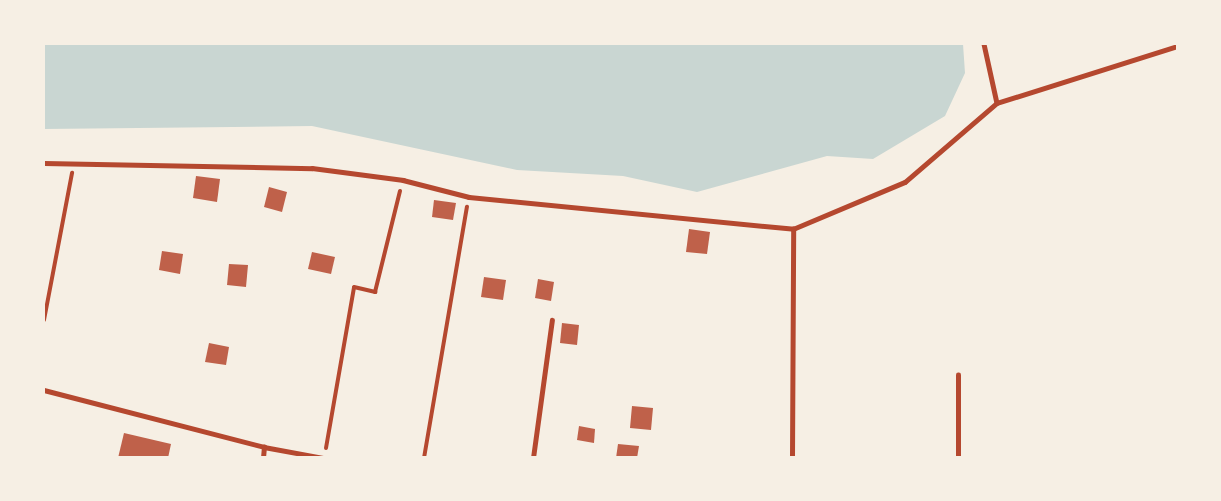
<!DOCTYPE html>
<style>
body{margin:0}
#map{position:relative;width:1221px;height:501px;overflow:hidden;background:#f6efe4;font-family:"IBM Plex Serif",serif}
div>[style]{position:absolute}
.water>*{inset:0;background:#c9d6d2}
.building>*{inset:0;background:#bf614a}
.path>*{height:4px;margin:-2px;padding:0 2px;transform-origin:2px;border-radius:2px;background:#b5482f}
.service>*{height:4.5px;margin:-2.25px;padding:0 2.25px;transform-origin:2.25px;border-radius:2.25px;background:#b5482f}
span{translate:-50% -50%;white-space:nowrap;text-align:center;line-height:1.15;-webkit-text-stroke:4.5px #f6efe4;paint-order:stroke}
.frame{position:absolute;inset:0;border:45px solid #f6efe4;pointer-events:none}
</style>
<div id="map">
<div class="water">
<i style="clip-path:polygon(44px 44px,963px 44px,965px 73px,945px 116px,873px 159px,827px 156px,697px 192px,623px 176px,517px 170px,312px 126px,44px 129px)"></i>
</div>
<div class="building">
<i style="clip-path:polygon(196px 176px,220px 179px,217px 202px,193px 198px)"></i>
<i style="clip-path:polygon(269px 187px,287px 192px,282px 212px,264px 207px)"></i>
<i style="clip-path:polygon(434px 200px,456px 203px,453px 220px,432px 217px)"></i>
<i style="clip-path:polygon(689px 229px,710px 232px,707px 254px,686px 252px)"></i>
<i style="clip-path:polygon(162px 251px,183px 254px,180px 274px,159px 270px)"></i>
<i style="clip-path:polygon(312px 252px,335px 257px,331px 274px,308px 269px)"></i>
<i style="clip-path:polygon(229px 264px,248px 265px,246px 287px,227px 285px)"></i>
<i style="clip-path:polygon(484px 277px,506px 280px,503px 300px,481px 297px)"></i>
<i style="clip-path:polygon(538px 279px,554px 282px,551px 301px,535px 298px)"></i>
<i style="clip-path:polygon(562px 323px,579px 325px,577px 345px,560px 343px)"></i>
<i style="clip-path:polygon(209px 343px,229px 347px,226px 365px,205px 362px)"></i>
<i style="clip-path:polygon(632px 406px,653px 408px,651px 430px,630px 428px)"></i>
<i style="clip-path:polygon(579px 426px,595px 429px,594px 443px,577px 440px)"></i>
<i style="clip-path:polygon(124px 433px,171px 444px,168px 458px,118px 458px)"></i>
<i style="clip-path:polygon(618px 444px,639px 446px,637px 458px,616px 458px)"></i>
</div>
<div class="path">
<i style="left:44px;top:320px;width:150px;rotate:-79.2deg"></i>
<i style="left:326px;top:448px;width:163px;rotate:-80.1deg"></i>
<i style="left:354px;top:287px;width:22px;rotate:13deg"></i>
<i style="left:375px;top:292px;width:104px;rotate:-76.1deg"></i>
<i style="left:424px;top:458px;width:255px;rotate:-80.3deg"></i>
</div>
<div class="service">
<i style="left:984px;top:44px;width:60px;rotate:77.6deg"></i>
<i style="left:44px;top:163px;width:268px;rotate:1.1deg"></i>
<i style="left:312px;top:168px;width:92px;rotate:7.5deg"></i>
<i style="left:403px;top:180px;width:68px;rotate:14.4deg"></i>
<i style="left:469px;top:197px;width:326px;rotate:5.6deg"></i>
<i style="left:44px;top:390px;width:227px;rotate:14.5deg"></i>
<i style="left:264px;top:447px;width:61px;rotate:10.4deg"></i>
<i style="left:263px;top:458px;width:11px;rotate:-85deg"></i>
<i style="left:533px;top:458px;width:139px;rotate:-82.2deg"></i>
<i style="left:792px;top:458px;width:229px;rotate:-89.7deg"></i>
<i style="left:793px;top:229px;width:121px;rotate:-22.8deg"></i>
<i style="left:905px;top:182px;width:121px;rotate:-40.7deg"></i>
<i style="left:997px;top:103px;width:190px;rotate:-17.5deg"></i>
<i style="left:958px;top:458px;width:83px;rotate:-90deg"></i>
</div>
<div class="frame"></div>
</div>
